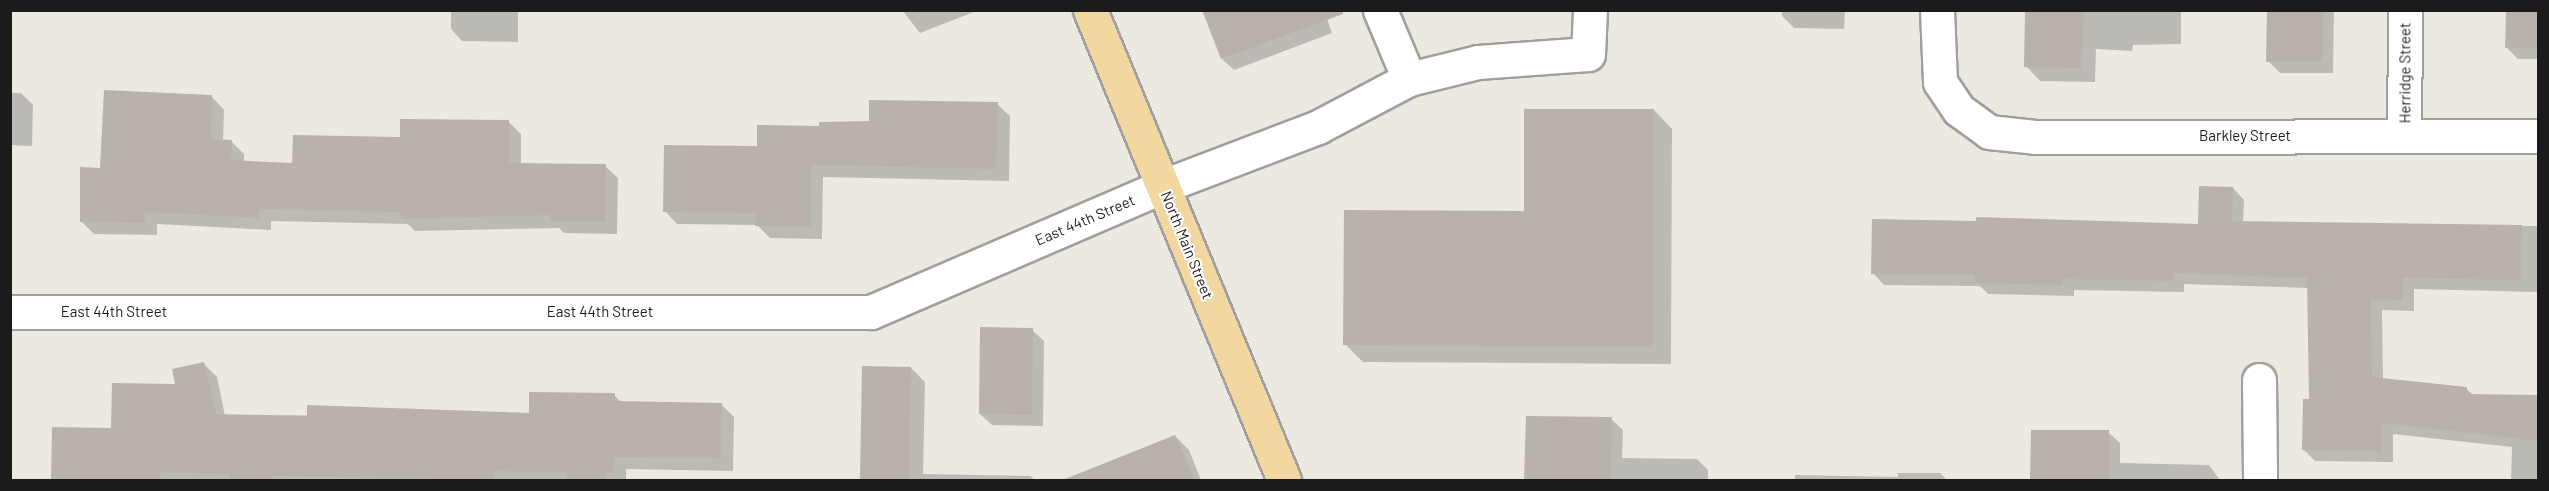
<!DOCTYPE html>
<style>
body{margin:0}
#map{position:relative;width:2549px;height:491px;overflow:hidden;background:#ece9e1;font-family:Barlow,sans-serif}
div>[style]{position:absolute}
.shadow>*{inset:0;background:#0003}
.building>*{inset:0;background:#b8b2ab}
.roads{filter:drop-shadow(2px 0 #9f9f9f) drop-shadow(-2px 0 #9f9f9f) drop-shadow(0 2px #9f9f9f) drop-shadow(0 -2px #9f9f9f)}
.minor>*{height:33px;margin:-16.5px;padding:0 16.5px;transform-origin:16.5px;border-radius:16.5px;background:#fff}
.major>*{height:33px;margin:-16.5px;padding:0 16.5px;transform-origin:16.5px;border-radius:16.5px;background:#f2d8a0}
span{translate:-50% -50%;white-space:nowrap;text-align:center;line-height:1.15;-webkit-text-stroke:4.5px #fff;paint-order:stroke}
.street-label{font-size:15px;color:#1b1b1b}
.frame{position:absolute;inset:0;border:12px solid #1b1b1b;pointer-events:none}
</style>
<div id="map">
<div class="shadow">
<i style="clip-path:polygon(451px 10px,518px 10px,518px 42px,462px 41px,451px 29px)"></i>
<i style="clip-path:polygon(902px 10px,979px 10px,920px 33px)"></i>
<i style="clip-path:polygon(1324px 10px,1332px 33px,1234px 70px,1222px 59px)"></i>
<i style="clip-path:polygon(1782px 10px,1845px 10px,1844px 29px,1794px 28px,1782px 16px)"></i>
<i style="clip-path:polygon(2027px 10px,2181px 10px,2181px 44px,2133px 45px,2132px 51px,2096px 49px,2095px 82px,2040px 81px,2026px 66px)"></i>
<i style="clip-path:polygon(2269px 10px,2334px 10px,2333px 73px,2280px 73px,2268px 61px)"></i>
<i style="clip-path:polygon(2507px 10px,2538px 10px,2538px 59px,2518px 59px,2506px 47px)"></i>
<i style="clip-path:polygon(10px 93px,21px 93px,33px 105px,32px 146px,10px 145px)"></i>
<i style="clip-path:polygon(212px 97px,224px 110px,223px 141px,231px 141px,244px 154px,244px 162px,294px 165px,402px 138px,508px 121px,521px 134px,521px 164px,605px 166px,618px 178px,617px 234px,564px 233px,559px 228px,415px 231px,408px 224px,271px 221px,271px 230px,157px 224px,157px 235px,94px 234px,82px 222px,102px 169px)"></i>
<i style="clip-path:polygon(997px 104px,1010px 116px,1009px 181px,823px 177px,822px 239px,770px 238px,757px 225px,677px 224px,665px 211px,758px 148px,821px 128px)"></i>
<i style="clip-path:polygon(1654px 110px,1672px 129px,1671px 364px,1363px 362px,1345px 344px,1525px 212px)"></i>
<i style="clip-path:polygon(2233px 188px,2244px 200px,2243px 223px,2538px 226px,2538px 292px,2414px 289px,2414px 311px,2382px 310px,2383px 379px,2467px 389px,2473px 395px,2538px 397px,2538px 480px,2511px 480px,2512px 447px,2393px 434px,2393px 462px,2315px 461px,2303px 449px,2311px 400px,2309px 288px,2184px 284px,2184px 292px,2074px 290px,2074px 296px,1988px 294px,1980px 286px,1884px 285px,1873px 273px,2199px 225px)"></i>
<i style="clip-path:polygon(1032px 330px,1044px 341px,1043px 426px,992px 425px,980px 414px)"></i>
<i style="clip-path:polygon(204px 364px,217px 377px,225px 416px,530px 414px,614px 395px,622px 403px,721px 404px,734px 417px,733px 471px,626px 469px,626px 480px,53px 479px,113px 429px)"></i>
<i style="clip-path:polygon(863px 367px,911px 368px,925px 382px,923px 474px,1030px 476px,1035px 480px,861px 480px)"></i>
<i style="clip-path:polygon(1527px 417px,1611px 419px,1623px 430px,1622px 458px,1697px 459px,1708px 470px,1708px 480px,1526px 480px)"></i>
<i style="clip-path:polygon(2032px 432px,2108px 432px,2120px 443px,2120px 463px,2209px 465px,2220px 480px,2032px 480px)"></i>
<i style="clip-path:polygon(1175px 436px,1189px 450px,1201px 480px,1119px 480px,1112px 462px)"></i>
<i style="clip-path:polygon(1898px 473px,1940px 473px,1947px 480px,1795px 480px,1795px 475px,1898px 477px)"></i>
</div>
<div class="building">
<i style="clip-path:polygon(1202px 10px,1343px 10px,1343px 14px,1221px 59px)"></i>
<i style="clip-path:polygon(2025px 10px,2084px 10px,2081px 68px,2024px 67px)"></i>
<i style="clip-path:polygon(2267px 10px,2323px 10px,2322px 62px,2266px 62px)"></i>
<i style="clip-path:polygon(2506px 10px,2538px 10px,2538px 48px,2505px 48px)"></i>
<i style="clip-path:polygon(104px 90px,212px 95px,211px 139px,232px 140px,231px 160px,292px 163px,293px 135px,400px 137px,400px 119px,509px 120px,509px 163px,606px 164px,605px 222px,550px 221px,550px 215px,401px 219px,401px 212px,259px 209px,259px 218px,145px 212px,145px 223px,80px 222px,80px 167px,100px 168px)"></i>
<i style="clip-path:polygon(869px 100px,998px 102px,996px 169px,811px 165px,810px 227px,755px 226px,756px 213px,663px 212px,664px 145px,757px 146px,757px 125px,819px 126px,819px 122px,869px 121px)"></i>
<i style="clip-path:polygon(1524px 109px,1654px 109px,1653px 347px,1343px 345px,1344px 210px,1524px 211px)"></i>
<i style="clip-path:polygon(2199px 186px,2233px 187px,2232px 221px,2522px 225px,2521px 280px,2403px 278px,2402px 300px,2371px 299px,2372px 377px,2467px 387px,2467px 394px,2538px 395px,2538px 441px,2382px 423px,2382px 451px,2302px 450px,2303px 399px,2309px 399px,2307px 278px,2173px 273px,2173px 281px,2063px 279px,2063px 285px,1975px 283px,1975px 275px,1871px 274px,1872px 219px,1976px 221px,1976px 217px,2198px 224px)"></i>
<i style="clip-path:polygon(980px 327px,1033px 328px,1032px 415px,979px 414px)"></i>
<i style="clip-path:polygon(204px 362px,216px 414px,307px 416px,307px 405px,529px 413px,529px 392px,615px 393px,615px 401px,722px 403px,721px 458px,614px 457px,614px 473px,606px 473px,606px 480px,567px 480px,567px 472px,494px 471px,494px 480px,273px 476px,273px 480px,229px 480px,229px 474px,160px 472px,160px 480px,51px 480px,52px 427px,111px 428px,112px 383px,175px 384px,172px 369px)"></i>
<i style="clip-path:polygon(862px 366px,911px 367px,909px 480px,860px 480px)"></i>
<i style="clip-path:polygon(1526px 416px,1612px 417px,1611px 480px,1524px 480px)"></i>
<i style="clip-path:polygon(2031px 430px,2109px 430px,2109px 480px,2030px 480px)"></i>
<i style="clip-path:polygon(1175px 435px,1194px 480px,1066px 480px,1065px 479px)"></i>
</div>
<div class="roads">
<div class="minor">
<i style="left:1380px;top:10px;width:75px;rotate:67.2deg"></i>
<i style="left:1937px;top:10px;width:72px;rotate:87.6deg"></i>
<i style="left:1940px;top:82px;width:34px;rotate:56deg"></i>
<i style="left:1959px;top:110px;width:37px;rotate:36deg"></i>
<i style="left:1989px;top:132px;width:46px;rotate:6.2deg"></i>
<i style="left:2035px;top:137px;width:503px;rotate:-0.11deg"></i>
<i style="left:2404px;top:136px;width:126px;rotate:-89.5deg"></i>
<i style="left:10px;top:312px;width:861px"></i>
<i style="left:871px;top:312px;width:318px;rotate:-23.3deg"></i>
<i style="left:1163px;top:186px;width:166px;rotate:-20.8deg"></i>
<i style="left:1318px;top:127px;width:103px;rotate:-27.8deg"></i>
<i style="left:1409px;top:79px;width:71px;rotate:-13.8deg"></i>
<i style="left:1478px;top:62px;width:110px;rotate:-4.2deg"></i>
<i style="left:1588px;top:54px;width:44px;rotate:-87.4deg"></i>
<i style="left:2259px;top:380px;width:100px;rotate:89.4deg"></i>
</div>
<div class="major">
<i style="left:1090px;top:10px;width:508px;rotate:67.57deg"></i>
</div>
</div>
<div class="street-label">
<span style="left:2405px;top:73px;rotate:-90deg">Herridge Street</span>
<span style="left:2245px;top:136px">Barkley Street</span>
<span style="left:1085px;top:220px;rotate:-23deg">East 44th Street</span>
<span style="left:1187px;top:245px;rotate:68deg">North Main Street</span>
<span style="left:114px;top:312px">East 44th Street</span>
<span style="left:600px;top:312px">East 44th Street</span>
</div>
<div class="frame"></div>
</div>
